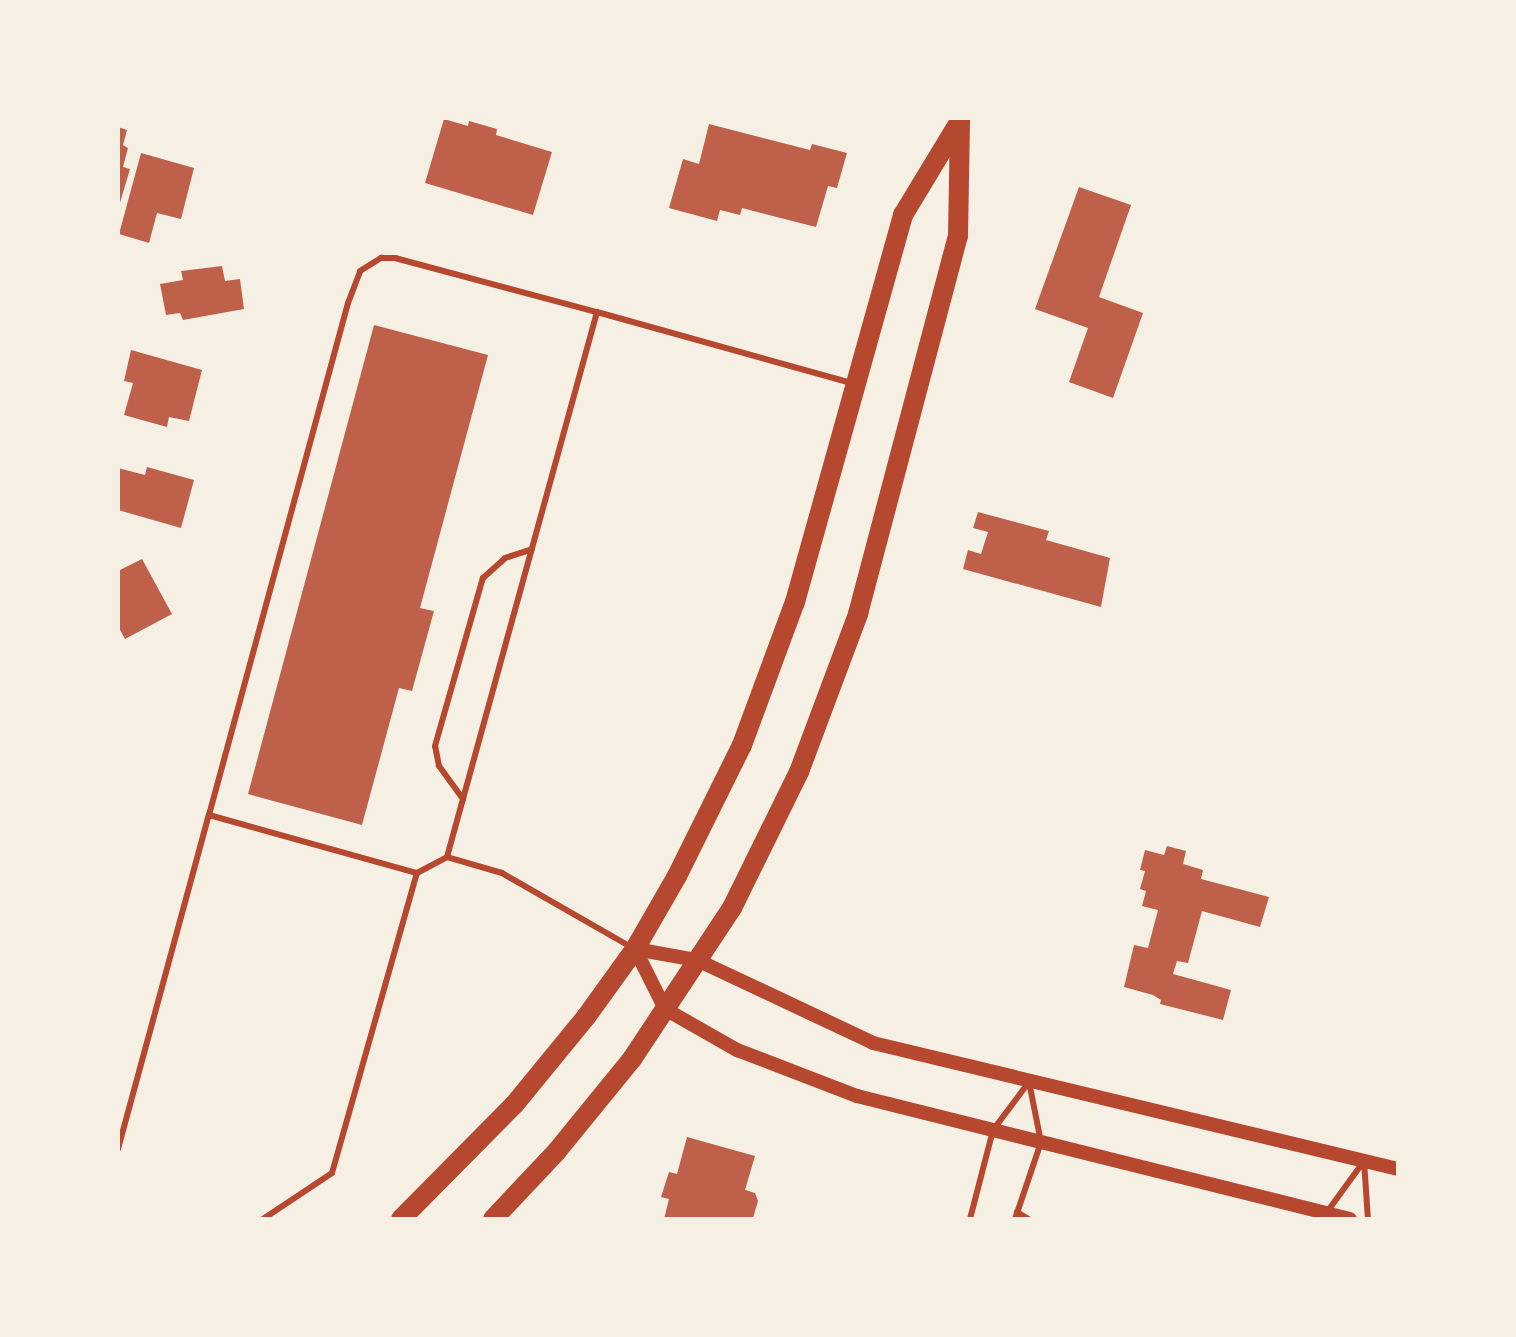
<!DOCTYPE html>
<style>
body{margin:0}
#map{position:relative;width:1516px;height:1337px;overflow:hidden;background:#f6efe4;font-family:Rubik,sans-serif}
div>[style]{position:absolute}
.building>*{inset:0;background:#bf614a}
.service>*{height:6px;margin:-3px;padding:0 3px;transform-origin:3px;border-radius:3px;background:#b5482f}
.tertiary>*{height:14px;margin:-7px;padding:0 7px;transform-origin:7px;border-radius:7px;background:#b5482f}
.primary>*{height:20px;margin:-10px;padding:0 10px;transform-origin:10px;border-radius:10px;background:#b5482f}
span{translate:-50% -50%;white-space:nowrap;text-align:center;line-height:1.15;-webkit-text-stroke:7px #f6efe4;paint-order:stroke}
.frame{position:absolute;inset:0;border:120px solid #f6efe4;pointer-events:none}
</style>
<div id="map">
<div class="building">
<i style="clip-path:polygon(444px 119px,468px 126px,469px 121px,497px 129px,496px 135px,552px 152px,533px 215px,425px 183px)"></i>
<i style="clip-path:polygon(709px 124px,810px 150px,812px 144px,847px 153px,837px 188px,828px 186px,816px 227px,742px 208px,740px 215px,720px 210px,717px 221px,669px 208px,683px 159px,699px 164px)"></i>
<i style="clip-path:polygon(118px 127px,127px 130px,123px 145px,128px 148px,123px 167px,130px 169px,119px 206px)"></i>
<i style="clip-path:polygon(141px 153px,194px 168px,181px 219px,157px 213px,149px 243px,119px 234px)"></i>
<i style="clip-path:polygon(1079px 187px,1131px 205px,1099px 297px,1143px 313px,1113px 398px,1069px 382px,1088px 328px,1035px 309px)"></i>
<i style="clip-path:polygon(222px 266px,225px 281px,240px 279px,244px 309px,183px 320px,180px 313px,166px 315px,160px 284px,183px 280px,181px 271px)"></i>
<i style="clip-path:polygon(374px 325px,488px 355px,420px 608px,434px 611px,412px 691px,399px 688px,362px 825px,248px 794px)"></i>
<i style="clip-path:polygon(131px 350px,202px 370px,189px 421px,169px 417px,167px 427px,124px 415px,133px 383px,124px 381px)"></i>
<i style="clip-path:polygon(147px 467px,194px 480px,181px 528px,118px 510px,118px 468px,145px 475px)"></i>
<i style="clip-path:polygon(978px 512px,1049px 531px,1046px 540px,1110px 558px,1101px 607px,963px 569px,968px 550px,981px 554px,988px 532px,973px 528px)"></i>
<i style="clip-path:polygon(142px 559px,172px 614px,125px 639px,118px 626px,118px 571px)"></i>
<i style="clip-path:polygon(1167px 846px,1186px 851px,1183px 864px,1203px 870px,1201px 879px,1269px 897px,1260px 927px,1202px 911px,1188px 963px,1177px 961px,1173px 974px,1231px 990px,1223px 1020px,1160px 1004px,1161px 1000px,1153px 995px,1124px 987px,1134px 945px,1148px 948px,1158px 910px,1142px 906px,1146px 891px,1140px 889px,1145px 871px,1140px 870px,1145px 850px,1164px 855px)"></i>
<i style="clip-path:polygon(687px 1137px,755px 1156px,745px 1190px,755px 1193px,758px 1201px,753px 1218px,664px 1219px,669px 1199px,661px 1197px,669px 1172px,677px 1174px)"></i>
</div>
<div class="service">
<i style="left:463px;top:799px;width:41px;rotate:-126deg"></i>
<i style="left:439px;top:766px;width:20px;rotate:-101deg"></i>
<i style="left:435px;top:746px;width:175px;rotate:-74.1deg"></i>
<i style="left:483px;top:578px;width:30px;rotate:-42deg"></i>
<i style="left:505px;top:558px;width:28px;rotate:-18deg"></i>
<i style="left:209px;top:815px;width:531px;rotate:-74.81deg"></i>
<i style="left:348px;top:303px;width:34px;rotate:-69deg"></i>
<i style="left:360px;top:271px;width:25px;rotate:-32deg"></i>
<i style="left:381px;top:258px;width:14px"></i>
<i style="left:395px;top:258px;width:209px;rotate:15deg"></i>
<i style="left:631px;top:947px;width:149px;rotate:-150.2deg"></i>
<i style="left:502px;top:873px;width:57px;rotate:-163.8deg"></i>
<i style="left:447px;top:857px;width:565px;rotate:-74.61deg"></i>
<i style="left:597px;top:312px;width:265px;rotate:15.6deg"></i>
<i style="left:118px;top:1149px;width:346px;rotate:-74.8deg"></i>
<i style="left:209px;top:815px;width:216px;rotate:15.6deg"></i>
<i style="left:417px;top:873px;width:34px;rotate:-28deg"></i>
<i style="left:1017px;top:1212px;width:13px;rotate:32deg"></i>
<i style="left:1327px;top:1212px;width:63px;rotate:-54deg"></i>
<i style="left:1364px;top:1161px;width:58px;rotate:86.1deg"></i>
<i style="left:263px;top:1219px;width:83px;rotate:-33.7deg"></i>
<i style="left:332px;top:1173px;width:312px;rotate:-74.2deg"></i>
<i style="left:970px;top:1219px;width:92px;rotate:-75.5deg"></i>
<i style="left:993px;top:1130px;width:60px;rotate:-53.1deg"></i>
<i style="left:1015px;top:1219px;width:81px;rotate:-71.3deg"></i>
<i style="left:1041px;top:1142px;width:61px;rotate:-101.3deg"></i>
</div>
<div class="tertiary">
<i style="left:635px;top:949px;width:63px;rotate:10.1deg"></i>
<i style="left:697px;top:960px;width:195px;rotate:25.2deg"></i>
<i style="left:873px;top:1043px;width:540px;rotate:13.5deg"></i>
<i style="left:635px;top:949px;width:67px;rotate:63.4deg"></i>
<i style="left:665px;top:1009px;width:83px;rotate:29.7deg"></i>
<i style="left:737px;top:1050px;width:129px;rotate:21deg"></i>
<i style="left:857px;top:1096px;width:508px;rotate:14.01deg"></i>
</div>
<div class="primary">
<i style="left:401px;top:1219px;width:161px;rotate:-45.3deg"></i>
<i style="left:514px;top:1105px;width:114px;rotate:-50.7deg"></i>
<i style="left:586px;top:1017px;width:84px;rotate:-54.2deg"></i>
<i style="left:635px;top:949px;width:84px;rotate:-60.1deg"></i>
<i style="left:677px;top:876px;width:146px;rotate:-63.6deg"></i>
<i style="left:742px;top:745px;width:153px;rotate:-69.7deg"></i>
<i style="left:795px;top:602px;width:402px;rotate:-74.4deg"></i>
<i style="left:903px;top:215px;width:110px;rotate:-58.8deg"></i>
<i style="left:493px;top:1219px;width:93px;rotate:-46.7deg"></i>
<i style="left:557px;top:1151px;width:119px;rotate:-50.8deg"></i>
<i style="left:632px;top:1059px;width:181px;rotate:-56.5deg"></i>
<i style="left:732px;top:908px;width:152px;rotate:-63.8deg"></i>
<i style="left:799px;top:772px;width:169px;rotate:-69.5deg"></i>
<i style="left:858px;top:614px;width:391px;rotate:-75.2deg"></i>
<i style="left:958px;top:236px;width:115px;rotate:-89deg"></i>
</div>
<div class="frame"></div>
</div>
